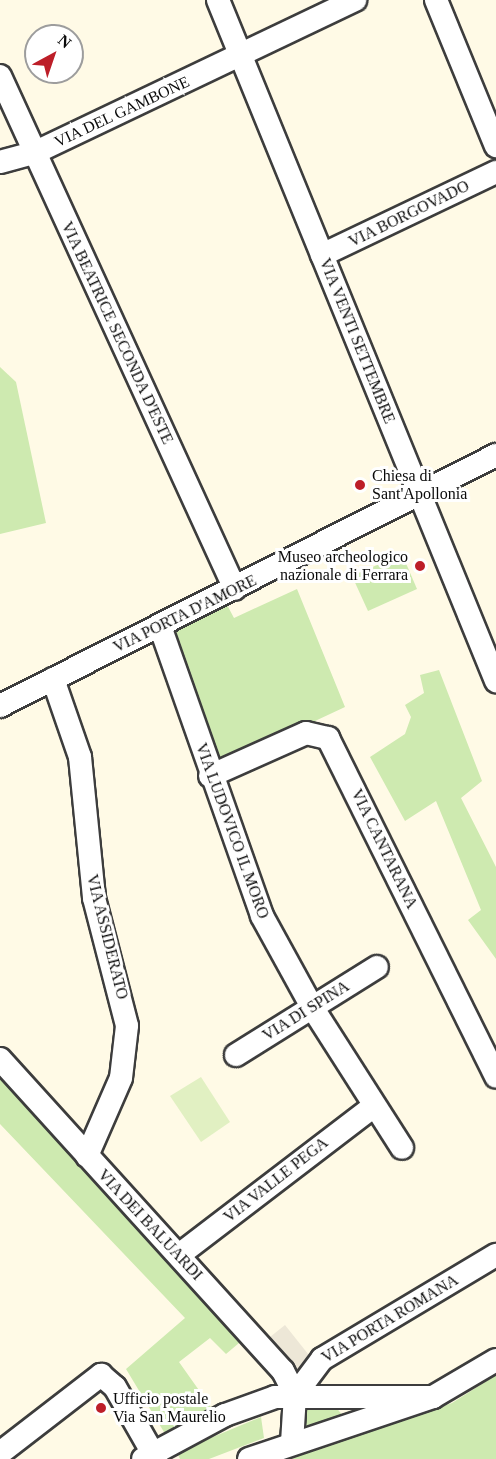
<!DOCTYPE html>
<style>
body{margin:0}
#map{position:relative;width:496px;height:1459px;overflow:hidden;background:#fffae6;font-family:"Times New Roman",serif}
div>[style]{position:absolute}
.green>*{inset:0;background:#ceeab0}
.pitch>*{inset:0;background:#e1f0c2}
.plaza>*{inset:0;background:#ede7d7}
.roads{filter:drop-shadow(2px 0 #3d3d3d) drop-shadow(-2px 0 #3d3d3d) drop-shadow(0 2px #3d3d3d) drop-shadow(0 -2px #3d3d3d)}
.minor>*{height:22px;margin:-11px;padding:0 11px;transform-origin:11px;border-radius:11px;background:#fff}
.dots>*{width:16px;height:16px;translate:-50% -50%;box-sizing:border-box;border:3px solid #fff;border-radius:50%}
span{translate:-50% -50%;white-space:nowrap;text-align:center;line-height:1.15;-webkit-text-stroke:6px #fff;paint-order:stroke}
.street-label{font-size:16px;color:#0a0a0a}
.poi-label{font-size:16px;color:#0a0a0a}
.left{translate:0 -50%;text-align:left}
.right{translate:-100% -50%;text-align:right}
.north{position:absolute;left:24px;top:24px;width:60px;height:60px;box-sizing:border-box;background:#fff;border:2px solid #9d9d9d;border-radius:50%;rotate:40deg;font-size:16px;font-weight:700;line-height:24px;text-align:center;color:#0a0a0a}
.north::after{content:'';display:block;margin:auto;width:21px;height:27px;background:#bd1e28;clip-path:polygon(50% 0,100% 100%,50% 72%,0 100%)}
</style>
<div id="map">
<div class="green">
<i style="clip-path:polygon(0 367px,16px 382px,46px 523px,0 534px)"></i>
<i style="clip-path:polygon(402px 554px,417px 589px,368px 611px,352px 576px)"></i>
<i style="clip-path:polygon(297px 589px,345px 707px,212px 769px,169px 630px,226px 603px,234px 618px)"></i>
<i style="clip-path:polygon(439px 670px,482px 781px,461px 798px,496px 867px,496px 959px,468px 920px,481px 910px,436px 801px,405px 821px,370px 757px,405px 734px,411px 717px,405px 705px,424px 693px,420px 675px)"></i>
<i style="clip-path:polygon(0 1076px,187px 1269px,245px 1338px,226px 1354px,210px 1338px,179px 1362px,213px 1410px,167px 1437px,126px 1369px,185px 1318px,0 1124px)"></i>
<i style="clip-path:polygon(496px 1375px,496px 1459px,290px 1459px,452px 1403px)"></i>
<i style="clip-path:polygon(335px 1406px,343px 1416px,304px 1426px,304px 1408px)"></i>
<i style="clip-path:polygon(261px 1417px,264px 1438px,209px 1459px,180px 1459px,177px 1452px)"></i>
</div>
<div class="pitch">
<i style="clip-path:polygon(201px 1077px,230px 1122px,201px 1142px,170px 1096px)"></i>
</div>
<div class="plaza">
<i style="clip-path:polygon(285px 1325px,316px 1364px,300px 1372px,289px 1372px,260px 1345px)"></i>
</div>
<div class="roads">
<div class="minor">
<i style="left:218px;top:0;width:736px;rotate:67.79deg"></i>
<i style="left:436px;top:0;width:158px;rotate:67.7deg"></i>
<i style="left:0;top:76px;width:564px;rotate:65.39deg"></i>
<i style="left:0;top:162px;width:35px;rotate:-15deg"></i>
<i style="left:34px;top:153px;width:356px;rotate:-25.5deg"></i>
<i style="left:322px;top:255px;width:193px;rotate:-25.5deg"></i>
<i style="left:160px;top:626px;width:307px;rotate:70.6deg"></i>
<i style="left:262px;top:916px;width:104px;rotate:61.2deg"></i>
<i style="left:312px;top:1007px;width:167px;rotate:57.4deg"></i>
<i style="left:53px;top:679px;width:83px;rotate:70.9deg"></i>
<i style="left:80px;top:757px;width:142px;rotate:84.3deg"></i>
<i style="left:94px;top:898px;width:132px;rotate:75.5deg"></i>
<i style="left:127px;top:1026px;width:52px;rotate:96.6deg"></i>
<i style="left:121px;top:1078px;width:85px;rotate:113.6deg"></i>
<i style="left:0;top:706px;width:556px;rotate:-26.84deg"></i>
<i style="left:210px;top:776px;width:105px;rotate:-24.1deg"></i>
<i style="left:306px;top:733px;width:23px;rotate:13deg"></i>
<i style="left:328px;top:738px;width:378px;rotate:63.6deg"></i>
<i style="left:236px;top:1055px;width:166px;rotate:-32deg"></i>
<i style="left:0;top:1059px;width:421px;rotate:47.8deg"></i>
<i style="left:283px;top:1371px;width:27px;rotate:63deg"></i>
<i style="left:295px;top:1395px;width:48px;rotate:93.6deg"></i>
<i style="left:179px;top:1255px;width:245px;rotate:-37.4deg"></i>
<i style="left:295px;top:1395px;width:45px;rotate:-53.1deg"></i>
<i style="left:322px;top:1359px;width:203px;rotate:-30.9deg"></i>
<i style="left:0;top:1453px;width:128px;rotate:-37.7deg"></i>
<i style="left:101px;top:1375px;width:18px;rotate:41deg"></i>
<i style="left:115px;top:1387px;width:83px;rotate:60.3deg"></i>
<i style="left:143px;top:1459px;width:93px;rotate:-28.2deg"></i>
<i style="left:225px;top:1415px;width:53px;rotate:-19.8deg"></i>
<i style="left:275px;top:1397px;width:158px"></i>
<i style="left:249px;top:1459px;width:194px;rotate:-18.6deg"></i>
<i style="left:433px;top:1397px;width:73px;rotate:-30.4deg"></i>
</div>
</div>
<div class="dots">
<i style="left:360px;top:485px;background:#bd1e28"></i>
<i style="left:420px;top:566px;background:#bd1e28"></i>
<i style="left:101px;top:1408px;background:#bd1e28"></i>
</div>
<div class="street-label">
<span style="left:122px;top:112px;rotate:-25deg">VIA DEL GAMBONE</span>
<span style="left:409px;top:214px;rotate:-26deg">VIA BORGOVADO</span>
<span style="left:117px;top:333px;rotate:65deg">VIA BEATRICE SECONDA D'ESTE</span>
<span style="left:357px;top:341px;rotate:68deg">VIA VENTI SETTEMBRE</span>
<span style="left:185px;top:614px;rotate:-26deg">VIA PORTA D'AMORE</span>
<span style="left:232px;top:831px;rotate:70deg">VIA LUDOVICO IL MORO</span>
<span style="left:384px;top:849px;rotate:64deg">VIA CANTARANA</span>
<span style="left:107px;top:937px;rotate:76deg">VIA ASSIDERATO</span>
<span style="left:306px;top:1011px;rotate:-32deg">VIA DI SPINA</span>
<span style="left:276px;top:1180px;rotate:-38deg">VIA VALLE PEGA</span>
<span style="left:150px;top:1225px;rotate:47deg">VIA DEI BALUARDI</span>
<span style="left:390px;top:1319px;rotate:-31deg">VIA PORTA ROMANA</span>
</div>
<div class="poi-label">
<span class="left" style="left:372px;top:485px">Chiesa di<br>Sant'Apollonia</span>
<span class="right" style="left:408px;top:566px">Museo archeologico<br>nazionale di Ferrara</span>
<span class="left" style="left:113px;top:1408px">Ufficio postale<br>Via San Maurelio</span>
</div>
<div class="north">N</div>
</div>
